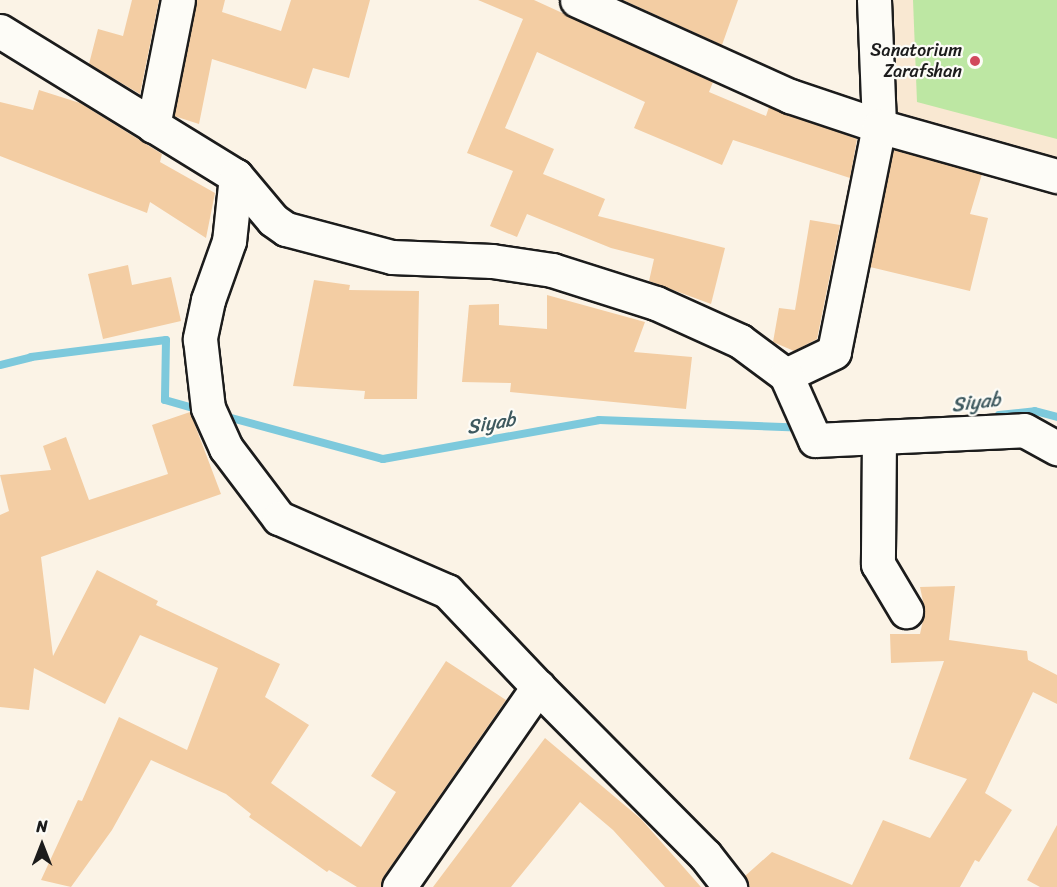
<!DOCTYPE html>
<style>
body{margin:0}
#map{position:relative;width:1057px;height:887px;overflow:hidden;background:#fbf3e6;font-family:Sriracha,sans-serif}
div>[style]{position:absolute}
.built>*{inset:0;background:#f9e8d2}
.green>*{inset:0;background:#bde7a3}
.stream>*{height:8px;margin:-4px;padding:0 4px;transform-origin:4px;border-radius:4px;background:#7dc9dc}
.building>*{inset:0;background:#f3cda3}
.roads{filter:drop-shadow(2px 0 #1c1c1c) drop-shadow(-2px 0 #1c1c1c) drop-shadow(0 2px #1c1c1c) drop-shadow(0 -2px #1c1c1c)}
.minor>*{height:33px;margin:-16.5px;padding:0 16.5px;transform-origin:16.5px;border-radius:16.5px;background:#fdfcf7}
.dots>*{width:16px;height:16px;translate:-50% -50%;box-sizing:border-box;border:3px solid #fdfcf7;border-radius:50%}
span{translate:-50% -50%;white-space:nowrap;text-align:center;line-height:1.15;-webkit-text-stroke:4.5px #fdfcf7;paint-order:stroke}
.poi-label{font-size:18px;color:#1c1c1c}
.right{translate:-100% -50%;text-align:right}
.water-label{font-size:20px;color:#3e595f;font-style:italic}
.north{position:absolute;left:12px;top:815px;width:60px;height:60px;-webkit-text-stroke:4px #fdfcf7;paint-order:stroke;rotate:0deg;font-size:16px;font-weight:700;line-height:24px;text-align:center;color:#1c1c1c}
.north::after{content:'';display:block;margin:auto;width:21px;height:27px;background:#1c1c1c;clip-path:polygon(50% 0,100% 100%,50% 72%,0 100%)}
</style>
<div id="map">
<div class="built">
<i style="clip-path:polygon(890px 0,1057px 0,1057px 164px,896px 122px)"></i>
</div>
<div class="green">
<i style="clip-path:polygon(913px 0,1057px 0,1057px 139px,917px 102px)"></i>
</div>
<div class="stream">
<i style="left:0;top:365px;width:32px;rotate:-14deg"></i>
<i style="left:31px;top:357px;width:136px;rotate:-7.2deg"></i>
<i style="left:166px;top:340px;width:60px;rotate:91deg"></i>
<i style="left:165px;top:400px;width:37px;rotate:16deg"></i>
<i style="left:220px;top:415px;width:169px;rotate:15.1deg"></i>
<i style="left:383px;top:459px;width:219px;rotate:-10.2deg"></i>
<i style="left:599px;top:420px;width:204px;rotate:2.2deg"></i>
<i style="left:999px;top:415px;width:36px;rotate:-6deg"></i>
<i style="left:1035px;top:411px;width:23px;rotate:15deg"></i>
</div>
<div class="building">
<i style="clip-path:polygon(132px 0,159px 0,140px 94px,89px 64px,98px 29px,123px 36px)"></i>
<i style="clip-path:polygon(196px 0,225px 0,222px 12px,281px 31px,291px 0,370px 0,349px 78px,313px 68px,306px 89px,212px 59px,199px 124px,174px 116px)"></i>
<i style="clip-path:polygon(478px 0,534px 0,713px 82px,709px 92px,766px 116px,769px 107px,857px 139px,850px 178px,733px 140px,722px 165px,634px 128px,645px 102px,537px 52px,505px 128px,554px 149px,543px 174px,605px 199px,598px 216px,725px 248px,711px 304px,649px 281px,654px 259px,611px 248px,527px 214px,517px 237px,490px 226px,513px 171px,467px 153px,523px 19px)"></i>
<i style="clip-path:polygon(623px 0,738px 0,722px 45px)"></i>
<i style="clip-path:polygon(39px 90px,80px 103px,162px 154px,160px 162px,215px 193px,206px 238px,150px 202px,147px 213px,0 156px,0 102px,33px 110px)"></i>
<i style="clip-path:polygon(893px 150px,982px 174px,970px 214px,988px 218px,970px 291px,870px 267px)"></i>
<i style="clip-path:polygon(810px 220px,840px 225px,817px 339px,794px 351px,773px 342px,779px 308px,795px 310px)"></i>
<i style="clip-path:polygon(128px 265px,132px 285px,171px 277px,181px 321px,103px 339px,88px 274px)"></i>
<i style="clip-path:polygon(314px 280px,350px 285px,349px 290px,419px 291px,417px 399px,364px 399px,365px 391px,293px 386px)"></i>
<i style="clip-path:polygon(547px 295px,645px 322px,634px 352px,692px 357px,686px 409px,510px 392px,511px 383px,462px 382px,469px 305px,499px 304px,499px 325px,547px 329px)"></i>
<i style="clip-path:polygon(190px 412px,221px 494px,41px 557px,53px 656px,97px 570px,158px 601px,156px 605px,280px 664px,265px 697px,309px 725px,271px 783px,361px 847px,396px 792px,371px 776px,446px 661px,506px 700px,384px 876px,381px 887px,357px 887px,329px 870px,327px 872px,249px 817px,251px 814px,226px 794px,151px 760px,112px 830px,71px 887px,41px 880px,78px 800px,82px 801px,119px 717px,187px 750px,218px 668px,140px 635px,105px 704px,34px 668px,29px 710px,0 707px,0 515px,9px 511px,0 475px,51px 470px,43px 446px,66px 437px,89px 500px,168px 474px,152px 425px)"></i>
<i style="clip-path:polygon(955px 586px,949px 640px,1027px 651px,1028px 660px,1057px 675px,1057px 704px,1033px 692px,985px 793px,1012px 810px,979px 862px,975px 860px,960px 887px,748px 887px,745px 876px,772px 852px,852px 885px,883px 820px,930px 838px,967px 779px,909px 759px,944px 661px,891px 663px,890px 634px,920px 634px,925px 611px,920px 587px)"></i>
<i style="clip-path:polygon(545px 738px,641px 819px,701px 887px,665px 887px,613px 830px,580px 802px,511px 887px,433px 887px)"></i>
<i style="clip-path:polygon(1057px 825px,1057px 887px,1040px 887px,1027px 880px)"></i>
</div>
<div class="roads">
<div class="minor">
<i style="left:577px;top:0;width:234px;rotate:24.3deg"></i>
<i style="left:790px;top:96px;width:94px;rotate:18.6deg"></i>
<i style="left:879px;top:126px;width:230px;rotate:101.3deg"></i>
<i style="left:834px;top:352px;width:53px;rotate:154.4deg"></i>
<i style="left:874px;top:0;width:126px;rotate:87.7deg"></i>
<i style="left:879px;top:126px;width:185px;rotate:15.7deg"></i>
<i style="left:0;top:31px;width:277px;rotate:31.6deg"></i>
<i style="left:236px;top:176px;width:57px;rotate:49.9deg"></i>
<i style="left:273px;top:220px;width:16px;rotate:35deg"></i>
<i style="left:286px;top:229px;width:110px;rotate:14.8deg"></i>
<i style="left:392px;top:257px;width:100px;rotate:2.3deg"></i>
<i style="left:492px;top:261px;width:61px;rotate:8.5deg"></i>
<i style="left:552px;top:270px;width:109px;rotate:17.6deg"></i>
<i style="left:656px;top:303px;width:92px;rotate:24.3deg"></i>
<i style="left:740px;top:341px;width:57px;rotate:36.5deg"></i>
<i style="left:786px;top:375px;width:71px;rotate:66deg"></i>
<i style="left:815px;top:440px;width:209px;rotate:-2.7deg"></i>
<i style="left:1024px;top:430px;width:38px;rotate:29deg"></i>
<i style="left:153px;top:126px;width:128px;rotate:-78.8deg"></i>
<i style="left:236px;top:176px;width:65px;rotate:96.1deg"></i>
<i style="left:229px;top:241px;width:63px;rotate:109.6deg"></i>
<i style="left:208px;top:300px;width:40px;rotate:102deg"></i>
<i style="left:200px;top:339px;width:69px;rotate:83.4deg"></i>
<i style="left:208px;top:408px;width:44px;rotate:65.8deg"></i>
<i style="left:226px;top:448px;width:88px;rotate:52.9deg"></i>
<i style="left:279px;top:518px;width:183px;rotate:23.5deg"></i>
<i style="left:447px;top:591px;width:132px;rotate:46.5deg"></i>
<i style="left:879px;top:437px;width:127px;rotate:90.5deg"></i>
<i style="left:878px;top:564px;width:55px;rotate:59.2deg"></i>
<i style="left:399px;top:887px;width:244px;rotate:-55.2deg"></i>
<i style="left:538px;top:687px;width:237px;rotate:45.2deg"></i>
<i style="left:705px;top:855px;width:41px;rotate:52deg"></i>
</div>
</div>
<div class="dots">
<i style="left:975px;top:61px;background:#d1495b"></i>
</div>
<div class="poi-label">
<span class="right" style="left:962px;top:61px">Sanatorium<br>Zarafshan</span>
</div>
<div class="water-label">
<span style="left:976px;top:402px;rotate:-7deg">Siyab</span>
<span style="left:491px;top:423px;rotate:-10deg">Siyab</span>
</div>
<div class="north">N</div>
</div>
